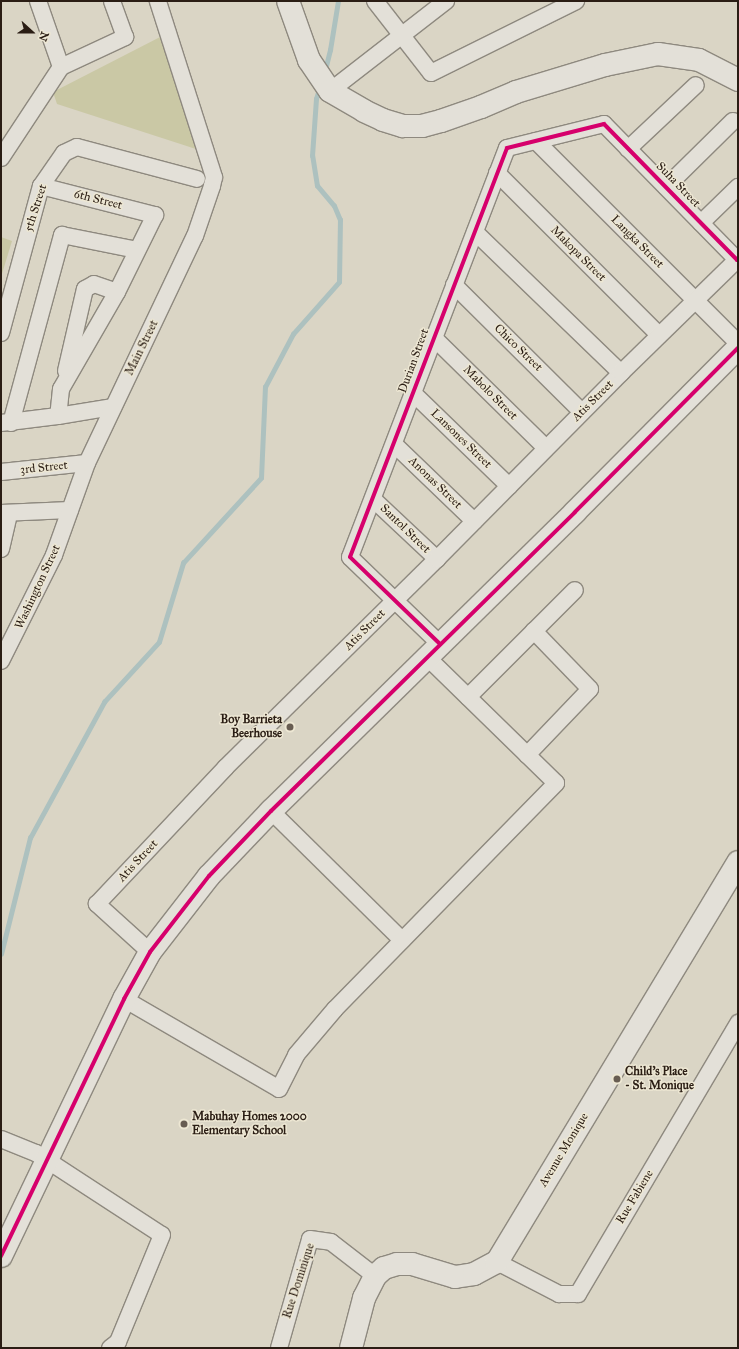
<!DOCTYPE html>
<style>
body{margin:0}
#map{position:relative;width:739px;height:1349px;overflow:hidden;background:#dad5c5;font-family:"IM FELL Great Primer",serif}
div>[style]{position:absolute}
.green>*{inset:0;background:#cac8a5}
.stream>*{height:4.5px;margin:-2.25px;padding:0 2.25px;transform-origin:2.25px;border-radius:2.25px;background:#adc1bf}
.roads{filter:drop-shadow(1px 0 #8e897f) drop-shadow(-1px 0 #8e897f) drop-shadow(0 1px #8e897f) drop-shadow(0 -1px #8e897f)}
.street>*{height:16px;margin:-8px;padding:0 8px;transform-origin:8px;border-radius:8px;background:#e3e0d8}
.secondary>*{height:22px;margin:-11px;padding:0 11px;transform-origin:11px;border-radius:11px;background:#e3e0d8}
.cycleway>*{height:4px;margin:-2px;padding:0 2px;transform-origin:2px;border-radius:2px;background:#d6006c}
.dots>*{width:11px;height:11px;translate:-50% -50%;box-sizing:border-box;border:2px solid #ede7d3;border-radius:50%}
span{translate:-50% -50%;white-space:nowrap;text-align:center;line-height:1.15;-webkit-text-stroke:3px #ede7d3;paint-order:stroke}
.street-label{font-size:12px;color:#2a1d14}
.poi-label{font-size:12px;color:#2a1d14;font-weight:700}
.right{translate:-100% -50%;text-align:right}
.left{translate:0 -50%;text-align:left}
.frame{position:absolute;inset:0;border:2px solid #2a1d14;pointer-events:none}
.north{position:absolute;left:12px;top:12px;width:40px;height:40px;-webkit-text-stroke:3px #ede7d3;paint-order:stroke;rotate:111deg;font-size:11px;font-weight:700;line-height:16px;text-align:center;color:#2a1d14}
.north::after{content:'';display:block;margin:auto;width:14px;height:18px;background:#2a1d14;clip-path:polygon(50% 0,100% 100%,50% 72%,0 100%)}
</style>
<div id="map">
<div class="green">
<i style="clip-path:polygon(164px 35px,199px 150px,57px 104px,53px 92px)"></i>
<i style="clip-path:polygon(1px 237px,12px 241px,1px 277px)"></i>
</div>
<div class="stream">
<i style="left:325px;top:70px;width:21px;rotate:-76deg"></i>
<i style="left:330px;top:50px;width:50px;rotate:-80.7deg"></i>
<i style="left:1px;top:954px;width:120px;rotate:-76deg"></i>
<i style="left:30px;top:838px;width:155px;rotate:-61.4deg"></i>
<i style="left:104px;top:702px;width:81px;rotate:-47.5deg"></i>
<i style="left:159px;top:642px;width:83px;rotate:-73.1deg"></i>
<i style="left:183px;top:563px;width:115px;rotate:-47.5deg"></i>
<i style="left:261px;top:478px;width:91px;rotate:-87.5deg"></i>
<i style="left:265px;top:387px;width:60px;rotate:-62.2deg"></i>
<i style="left:293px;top:334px;width:69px;rotate:-48.5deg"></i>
<i style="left:339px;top:282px;width:62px;rotate:-89.1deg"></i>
<i style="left:340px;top:220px;width:15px;rotate:-113deg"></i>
<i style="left:334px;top:206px;width:26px;rotate:-130deg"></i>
<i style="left:317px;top:186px;width:30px;rotate:-99deg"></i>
<i style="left:312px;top:156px;width:57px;rotate:-86deg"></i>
<i style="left:316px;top:99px;width:10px;rotate:-73deg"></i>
</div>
<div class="roads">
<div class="street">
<i style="left:38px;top:1px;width:70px;rotate:70.8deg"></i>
<i style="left:375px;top:1px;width:91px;rotate:52.1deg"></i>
<i style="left:431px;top:73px;width:162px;rotate:-26.4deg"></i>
<i style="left:330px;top:91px;width:147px;rotate:-37.8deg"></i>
<i style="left:536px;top:141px;width:286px;rotate:45deg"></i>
<i style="left:628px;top:149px;width:93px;rotate:-43.3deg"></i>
<i style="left:1px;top:158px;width:109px;rotate:-56.6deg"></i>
<i style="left:61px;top:67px;width:71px;rotate:-25.1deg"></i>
<i style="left:125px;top:37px;width:38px;rotate:-110deg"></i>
<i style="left:497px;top:173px;width:229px;rotate:45deg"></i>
<i style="left:41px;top:186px;width:118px;rotate:14.3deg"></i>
<i style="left:155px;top:215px;width:86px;rotate:116.3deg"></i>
<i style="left:117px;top:292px;width:112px;rotate:120deg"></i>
<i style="left:61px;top:389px;width:27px;rotate:96deg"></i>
<i style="left:666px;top:187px;width:94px;rotate:-44.6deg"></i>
<i style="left:701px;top:223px;width:52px;rotate:-44.2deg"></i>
<i style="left:475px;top:232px;width:203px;rotate:44deg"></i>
<i style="left:454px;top:285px;width:180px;rotate:44.8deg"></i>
<i style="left:1px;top:333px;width:152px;rotate:-74.8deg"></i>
<i style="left:41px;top:186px;width:40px;rotate:-55.1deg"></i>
<i style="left:64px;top:153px;width:14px;rotate:-25deg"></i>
<i style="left:77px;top:147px;width:124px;rotate:14.9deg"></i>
<i style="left:433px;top:337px;width:158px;rotate:44.5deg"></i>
<i style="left:66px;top:371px;width:84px;rotate:-77deg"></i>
<i style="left:85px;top:289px;width:10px;rotate:-29deg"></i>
<i style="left:94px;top:284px;width:24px;rotate:19deg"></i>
<i style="left:413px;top:393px;width:134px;rotate:44.1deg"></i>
<i style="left:1px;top:423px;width:57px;rotate:-7deg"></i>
<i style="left:58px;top:416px;width:56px;rotate:-9.3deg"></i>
<i style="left:11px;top:423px;width:195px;rotate:-74.8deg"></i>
<i style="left:62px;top:235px;width:76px;rotate:11.3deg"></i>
<i style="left:395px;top:445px;width:110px;rotate:43.9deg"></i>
<i style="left:1px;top:472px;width:86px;rotate:-6deg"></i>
<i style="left:373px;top:499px;width:88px;rotate:43.2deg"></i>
<i style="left:1px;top:513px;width:69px;rotate:-2.5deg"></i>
<i style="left:1px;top:549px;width:37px;rotate:-77deg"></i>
<i style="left:440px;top:644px;width:125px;rotate:-136deg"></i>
<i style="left:350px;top:557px;width:438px;rotate:-69deg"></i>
<i style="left:507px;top:148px;width:100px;rotate:-13.9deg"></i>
<i style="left:604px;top:124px;width:190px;rotate:45.6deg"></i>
<i style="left:1px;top:661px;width:119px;rotate:-63.4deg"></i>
<i style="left:54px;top:555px;width:98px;rotate:-70.3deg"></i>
<i style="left:87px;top:463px;width:251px;rotate:-64.6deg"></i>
<i style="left:195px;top:236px;width:53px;rotate:-71.2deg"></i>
<i style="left:212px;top:186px;width:9px;rotate:-77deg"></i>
<i style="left:214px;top:177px;width:185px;rotate:-107.7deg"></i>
<i style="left:468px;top:697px;width:151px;rotate:-45deg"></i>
<i style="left:527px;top:755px;width:91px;rotate:-46.3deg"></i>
<i style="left:590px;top:689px;width:81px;rotate:-134deg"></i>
<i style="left:271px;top:811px;width:184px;rotate:44.6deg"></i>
<i style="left:150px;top:952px;width:72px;rotate:-137.8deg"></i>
<i style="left:97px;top:904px;width:188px;rotate:-46.7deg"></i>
<i style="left:226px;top:767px;width:296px;rotate:-44.6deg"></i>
<i style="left:437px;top:559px;width:262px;rotate:-45.3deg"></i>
<i style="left:621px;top:373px;width:163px;rotate:-44.3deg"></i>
<i style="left:124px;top:999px;width:179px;rotate:30.1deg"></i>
<i style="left:279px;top:1089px;width:38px;rotate:-63deg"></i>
<i style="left:296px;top:1055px;width:60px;rotate:-49.7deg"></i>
<i style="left:335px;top:1009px;width:316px;rotate:-45.6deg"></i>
<i style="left:556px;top:783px;width:180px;rotate:-135.7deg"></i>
<i style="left:1px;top:1139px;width:38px;rotate:22deg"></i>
<i style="left:36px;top:1153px;width:150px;rotate:33.1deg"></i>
<i style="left:162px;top:1235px;width:116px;rotate:112.4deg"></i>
<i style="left:118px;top:1342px;width:10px;rotate:143deg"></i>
<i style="left:497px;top:1262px;width:70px;rotate:27.3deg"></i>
<i style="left:559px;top:1294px;width:19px"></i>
<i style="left:578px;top:1294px;width:315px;rotate:-59.4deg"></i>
<i style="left:279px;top:1348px;width:113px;rotate:-74.1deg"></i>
<i style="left:310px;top:1239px;width:21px;rotate:8deg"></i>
<i style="left:331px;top:1242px;width:56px;rotate:37.7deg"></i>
</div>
<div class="secondary">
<i style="left:288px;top:1px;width:63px;rotate:70.4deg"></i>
<i style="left:309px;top:60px;width:37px;rotate:56deg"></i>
<i style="left:330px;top:91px;width:39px;rotate:30deg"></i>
<i style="left:364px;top:111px;width:21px;rotate:25deg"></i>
<i style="left:383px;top:120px;width:21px;rotate:17deg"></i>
<i style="left:403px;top:126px;width:19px"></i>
<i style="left:422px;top:126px;width:20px;rotate:-15deg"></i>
<i style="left:441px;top:121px;width:42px;rotate:-19.3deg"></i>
<i style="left:481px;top:107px;width:38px;rotate:-23deg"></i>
<i style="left:516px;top:92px;width:93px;rotate:-16.9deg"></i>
<i style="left:605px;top:65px;width:54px;rotate:-11.7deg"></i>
<i style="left:658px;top:54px;width:41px;rotate:8.3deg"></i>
<i style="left:699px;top:60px;width:44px;rotate:27.1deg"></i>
<i style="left:1px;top:1256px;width:285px;rotate:-64.4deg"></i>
<i style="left:124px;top:999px;width:54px;rotate:-61deg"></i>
<i style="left:150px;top:952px;width:96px;rotate:-52.2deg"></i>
<i style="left:209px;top:876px;width:90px;rotate:-46.4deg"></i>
<i style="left:271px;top:811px;width:426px;rotate:-44.5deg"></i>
<i style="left:575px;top:512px;width:231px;rotate:-45.2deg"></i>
<i style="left:351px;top:1348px;width:52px;rotate:-75.4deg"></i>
<i style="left:364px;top:1298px;width:25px;rotate:-63deg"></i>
<i style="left:375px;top:1276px;width:12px;rotate:-42deg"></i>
<i style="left:384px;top:1268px;width:14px;rotate:-17deg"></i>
<i style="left:397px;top:1264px;width:15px"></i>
<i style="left:412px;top:1264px;width:45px;rotate:16.8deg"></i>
<i style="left:455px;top:1277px;width:19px;rotate:-9deg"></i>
<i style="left:474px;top:1274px;width:26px;rotate:-28deg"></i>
<i style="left:497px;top:1262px;width:467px;rotate:-58.9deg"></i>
</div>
</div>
<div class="cycleway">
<i style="left:440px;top:644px;width:125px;rotate:-136deg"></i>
<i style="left:350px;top:557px;width:438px;rotate:-69deg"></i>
<i style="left:507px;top:148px;width:100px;rotate:-13.9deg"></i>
<i style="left:604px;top:124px;width:190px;rotate:45.6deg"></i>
<i style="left:737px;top:260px;width:1px;rotate:-45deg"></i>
<i style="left:1px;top:1256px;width:285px;rotate:-64.4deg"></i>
<i style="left:124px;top:999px;width:54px;rotate:-61deg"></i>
<i style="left:150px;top:952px;width:96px;rotate:-52.2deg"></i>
<i style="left:209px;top:876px;width:90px;rotate:-46.4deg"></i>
<i style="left:271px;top:811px;width:426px;rotate:-44.5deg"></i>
<i style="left:575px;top:512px;width:231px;rotate:-45.2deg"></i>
</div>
<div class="dots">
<i style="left:290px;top:727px;background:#685d52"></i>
<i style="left:617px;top:1079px;background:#685d52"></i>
<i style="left:184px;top:1124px;background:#685d52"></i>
</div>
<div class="street-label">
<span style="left:678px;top:185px;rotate:46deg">Suha Street</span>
<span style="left:98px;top:200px;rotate:14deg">6th Street</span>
<span style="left:36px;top:208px;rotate:-72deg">5th Street</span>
<span style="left:637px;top:242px;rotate:45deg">Langka Street</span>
<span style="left:578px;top:254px;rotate:45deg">Makopa Street</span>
<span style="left:142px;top:348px;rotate:-64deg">Main Street</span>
<span style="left:518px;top:348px;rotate:44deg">Chico Street</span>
<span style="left:414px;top:361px;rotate:-70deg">Durian Street</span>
<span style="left:490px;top:393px;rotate:45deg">Mabolo Street</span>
<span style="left:593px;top:401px;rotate:-45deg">Atis Street</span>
<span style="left:461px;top:439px;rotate:44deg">Lansones Street</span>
<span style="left:44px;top:468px;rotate:-6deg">3rd Street</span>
<span style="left:435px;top:483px;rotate:44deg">Anonas Street</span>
<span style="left:405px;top:529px;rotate:44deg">Santol Street</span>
<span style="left:38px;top:587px;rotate:-65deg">Washington Street</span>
<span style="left:365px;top:630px;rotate:-45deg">Atis Street</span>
<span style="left:138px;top:861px;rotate:-47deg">Atis Street</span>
<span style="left:564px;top:1150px;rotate:-59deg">Avenue Monique</span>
<span style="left:635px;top:1197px;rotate:-59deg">Rue Fabiene</span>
<span style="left:299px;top:1281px;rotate:-72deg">Rue Dominique</span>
</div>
<div class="poi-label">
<span class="right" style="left:282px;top:727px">Boy Barrieta<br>Beerhouse</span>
<span class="left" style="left:625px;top:1079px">Child's Place<br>- St. Monique</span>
<span class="left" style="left:192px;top:1124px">Mabuhay Homes 2000<br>Elementary School</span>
</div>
<div class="frame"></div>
<div class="north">N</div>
</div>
